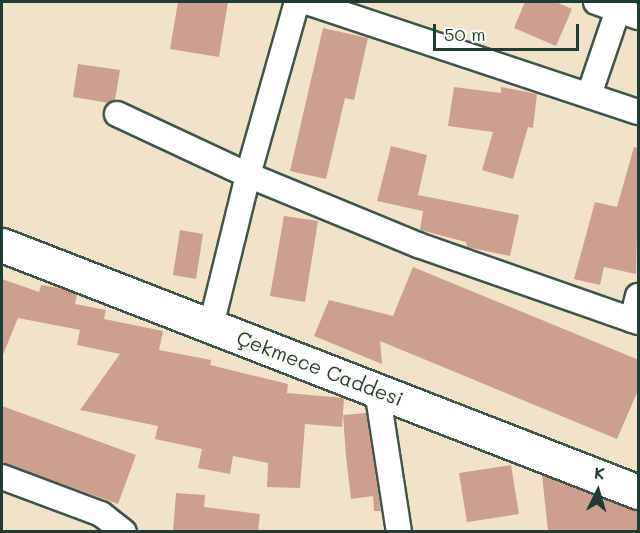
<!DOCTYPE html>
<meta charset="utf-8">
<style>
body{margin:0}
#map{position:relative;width:640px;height:533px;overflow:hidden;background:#f1e3c7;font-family:Mali,sans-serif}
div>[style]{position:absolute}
.building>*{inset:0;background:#cd9f8e}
.roads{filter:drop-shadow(2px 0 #3e564a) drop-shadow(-2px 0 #3e564a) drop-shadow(0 2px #3e564a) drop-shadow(0 -2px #3e564a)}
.street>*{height:24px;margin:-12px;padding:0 12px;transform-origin:12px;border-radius:12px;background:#fff}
.secondary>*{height:33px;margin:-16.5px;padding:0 16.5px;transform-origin:16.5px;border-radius:16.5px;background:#fff}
span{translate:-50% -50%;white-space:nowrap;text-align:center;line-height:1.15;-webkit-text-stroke:4.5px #fdfcf7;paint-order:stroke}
.street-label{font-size:20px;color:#1f3d34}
.frame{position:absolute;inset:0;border:3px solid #1f3d34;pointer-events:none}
.north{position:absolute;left:568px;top:461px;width:60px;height:60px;-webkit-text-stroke:4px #fdfcf7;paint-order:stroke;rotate:5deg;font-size:16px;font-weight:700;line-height:24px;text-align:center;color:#1f3d34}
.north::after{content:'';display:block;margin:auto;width:21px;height:27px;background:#1f3d34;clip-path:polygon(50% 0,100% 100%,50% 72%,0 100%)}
.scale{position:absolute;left:433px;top:24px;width:146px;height:27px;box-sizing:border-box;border:3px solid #1f3d34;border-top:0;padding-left:8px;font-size:18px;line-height:21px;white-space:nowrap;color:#1f3d34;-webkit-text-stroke:4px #fdfcf7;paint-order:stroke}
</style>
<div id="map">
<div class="building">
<i style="clip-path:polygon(178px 2px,228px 2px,219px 57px,170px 49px)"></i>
<i style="clip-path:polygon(525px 2px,556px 2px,572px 9px,556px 46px,514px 28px)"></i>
<i style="clip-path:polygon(323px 28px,368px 38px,354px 100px,345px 98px,326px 179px,290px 171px)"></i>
<i style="clip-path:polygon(78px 64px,120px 70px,115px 100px,109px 103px,73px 97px)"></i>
<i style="clip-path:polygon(454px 87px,501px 93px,501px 87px,537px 94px,533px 128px,528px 127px,513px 179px,482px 170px,493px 132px,448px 126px)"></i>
<i style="clip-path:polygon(391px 146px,427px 155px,418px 195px,519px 215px,510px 256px,467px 247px,466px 242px,420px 230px,423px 211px,377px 201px)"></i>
<i style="clip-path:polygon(634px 147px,639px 148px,636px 274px,604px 267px,600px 285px,574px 279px,595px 202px,617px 207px)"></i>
<i style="clip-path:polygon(284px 216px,318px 221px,305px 302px,270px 296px)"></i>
<i style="clip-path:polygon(180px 230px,203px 234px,196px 279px,173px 275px)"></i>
<i style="clip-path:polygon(413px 267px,639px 360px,639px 388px,617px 439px,380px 341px,382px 364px,314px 336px,329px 300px,393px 316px)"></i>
<i style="clip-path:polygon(2px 279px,39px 292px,41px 285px,64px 289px,77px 294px,75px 304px,106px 310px,104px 319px,163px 331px,159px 350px,211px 360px,210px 365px,288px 384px,287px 393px,344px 398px,342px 427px,305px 424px,300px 488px,267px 487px,268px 463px,233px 456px,230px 474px,198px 468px,202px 449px,155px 439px,158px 426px,80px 410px,120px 354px,77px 345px,80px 330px,18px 318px,2px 357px)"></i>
<i style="clip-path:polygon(2px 406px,136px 455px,118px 504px,2px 463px)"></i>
<i style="clip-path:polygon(366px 413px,381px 511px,374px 511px,373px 496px,351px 499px,346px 456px,343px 415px)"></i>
<i style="clip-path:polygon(511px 465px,519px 514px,467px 522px,459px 473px)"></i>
<i style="clip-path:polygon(542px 475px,639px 510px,639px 531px,548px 531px)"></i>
<i style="clip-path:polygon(176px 493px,205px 495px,204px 507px,260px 514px,258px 531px,173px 531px)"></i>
</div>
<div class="roads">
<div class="street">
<i style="left:307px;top:2px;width:349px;rotate:18.4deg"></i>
<i style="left:596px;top:2px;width:45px;rotate:19.7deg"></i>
<i style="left:589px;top:95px;width:90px;rotate:-71.2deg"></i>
<i style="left:117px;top:114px;width:145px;rotate:25deg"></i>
<i style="left:248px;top:175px;width:184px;rotate:22.4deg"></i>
<i style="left:418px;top:245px;width:233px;rotate:19.3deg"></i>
<i style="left:632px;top:320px;width:25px;rotate:-76deg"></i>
<i style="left:211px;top:326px;width:155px;rotate:-76.2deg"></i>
<i style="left:248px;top:175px;width:180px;rotate:-74.2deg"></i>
<i style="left:377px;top:390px;width:144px;rotate:81.2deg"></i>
<i style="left:2px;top:477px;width:106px;rotate:20.5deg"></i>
<i style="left:101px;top:514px;width:29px;rotate:38deg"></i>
</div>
<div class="secondary">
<i style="left:2px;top:245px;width:682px;rotate:21.22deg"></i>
</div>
</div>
<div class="street-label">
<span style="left:320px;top:368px;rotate:21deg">Çekmece Caddesi</span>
</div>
<div class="frame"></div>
<div class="north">K</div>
<div class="scale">50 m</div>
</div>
